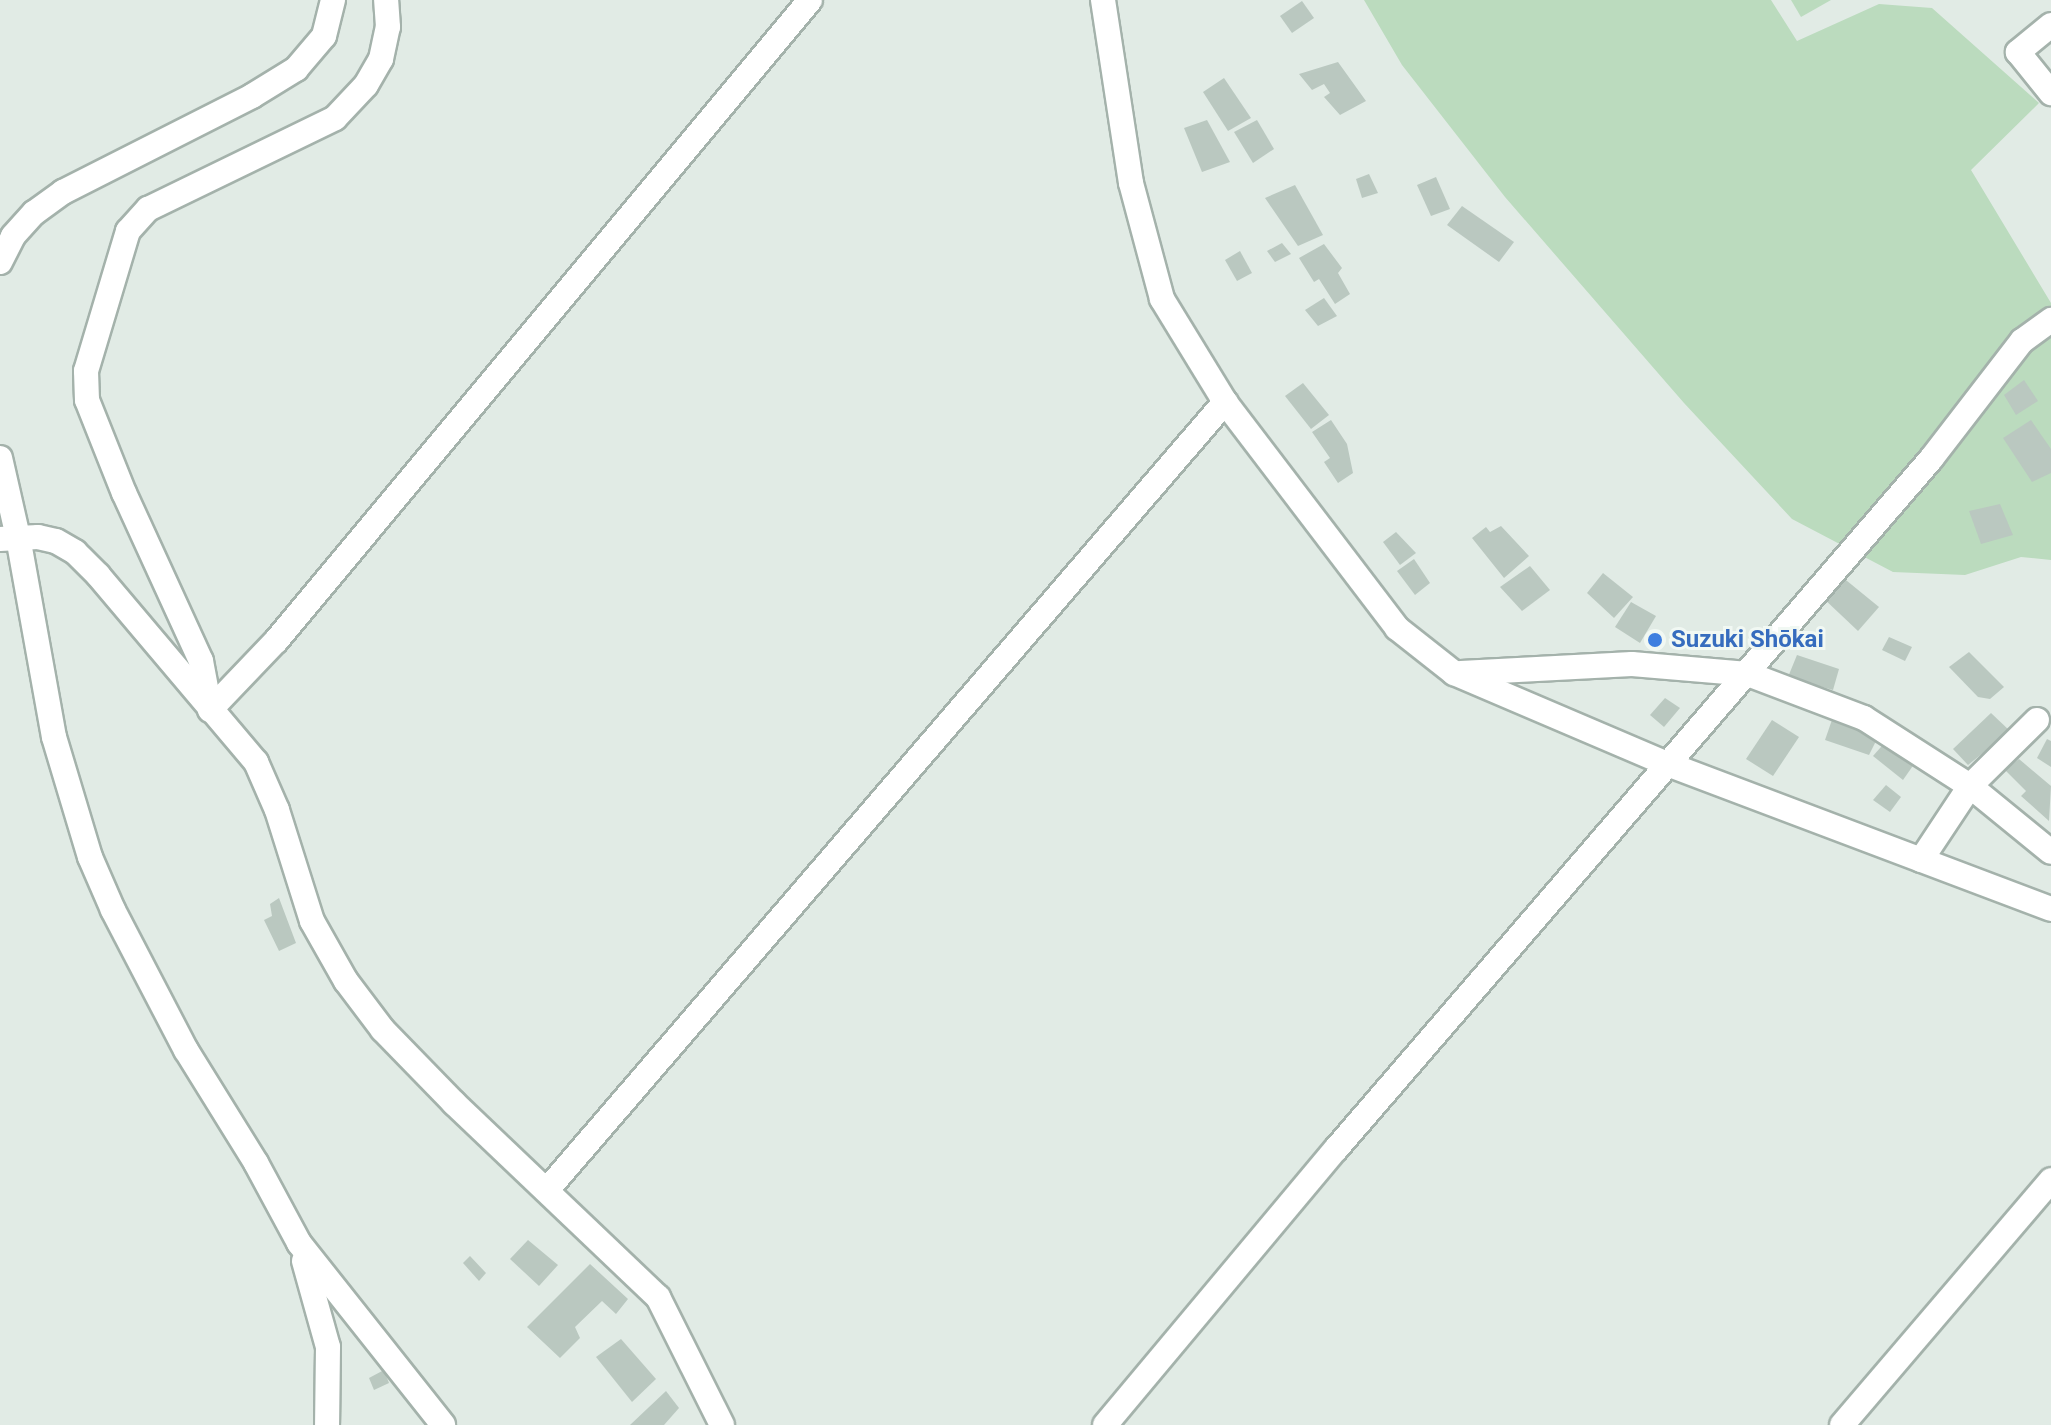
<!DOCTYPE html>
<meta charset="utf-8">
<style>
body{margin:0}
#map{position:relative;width:2051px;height:1425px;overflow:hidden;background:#e1ebe5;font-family:Roboto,sans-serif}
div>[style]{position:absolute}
.green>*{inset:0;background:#bbdbbe}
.building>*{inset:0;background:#bac8c0}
.roads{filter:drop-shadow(2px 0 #a4b2ab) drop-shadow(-2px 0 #a4b2ab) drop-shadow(0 2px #a4b2ab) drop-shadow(0 -2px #a4b2ab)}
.minor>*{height:24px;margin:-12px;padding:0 12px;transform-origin:12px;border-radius:12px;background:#fff}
.dots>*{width:22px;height:22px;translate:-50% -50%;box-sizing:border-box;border:4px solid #f1f8f3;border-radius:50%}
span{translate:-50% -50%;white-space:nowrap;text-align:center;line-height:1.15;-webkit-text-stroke:6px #f1f8f3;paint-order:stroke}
.shop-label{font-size:24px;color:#366cbe;font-weight:700}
.left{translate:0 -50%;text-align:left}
</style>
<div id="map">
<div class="green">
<i style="clip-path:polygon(1364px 0,1771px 0,1797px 41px,1879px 4px,1932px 8px,2039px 103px,1971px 170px,2051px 303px,2051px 560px,2021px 557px,1965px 575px,1893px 572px,1792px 519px,1684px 403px,1505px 197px,1402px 65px)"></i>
<i style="clip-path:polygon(1791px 0,1831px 0,1801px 17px)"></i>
</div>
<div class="building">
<i style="clip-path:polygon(1302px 1px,1314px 18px,1292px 33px,1280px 16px)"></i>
<i style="clip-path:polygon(1338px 62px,1366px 101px,1340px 115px,1324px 97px,1330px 93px,1324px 84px,1312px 90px,1299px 74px)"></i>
<i style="clip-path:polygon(1224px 78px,1251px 118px,1228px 131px,1203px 92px)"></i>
<i style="clip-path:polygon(1207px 120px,1230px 162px,1202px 172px,1184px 128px)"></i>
<i style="clip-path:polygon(1257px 120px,1274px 149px,1253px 163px,1234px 132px)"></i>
<i style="clip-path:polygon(1369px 174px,1378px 193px,1362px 198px,1356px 179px)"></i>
<i style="clip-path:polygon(1436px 177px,1450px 209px,1431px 216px,1417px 185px)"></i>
<i style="clip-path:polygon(1295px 185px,1323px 235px,1298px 246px,1265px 198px)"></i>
<i style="clip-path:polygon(1462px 206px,1514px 242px,1499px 262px,1447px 225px)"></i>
<i style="clip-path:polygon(1282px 243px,1291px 254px,1275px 262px,1267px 251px)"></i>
<i style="clip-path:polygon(1324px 244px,1342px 268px,1338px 273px,1350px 294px,1335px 304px,1319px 279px,1314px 282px,1299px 258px)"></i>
<i style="clip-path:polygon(1240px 251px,1252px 273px,1237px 281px,1225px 260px)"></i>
<i style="clip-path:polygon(1324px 298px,1337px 316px,1318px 326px,1305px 310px)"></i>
<i style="clip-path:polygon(2024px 380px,2038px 401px,2016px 415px,2004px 395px)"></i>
<i style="clip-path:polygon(1303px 383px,1329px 415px,1311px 429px,1285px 396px)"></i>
<i style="clip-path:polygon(1331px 420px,1347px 444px,1353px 473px,1338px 483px,1324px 462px,1330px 458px,1312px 432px)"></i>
<i style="clip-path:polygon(2031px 420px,2051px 449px,2051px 473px,2032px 482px,2003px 438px)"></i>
<i style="clip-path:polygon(2000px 504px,2013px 535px,1981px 544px,1969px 511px)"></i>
<i style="clip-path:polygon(1501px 526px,1529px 556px,1504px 578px,1472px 538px,1486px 527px,1490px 532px)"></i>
<i style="clip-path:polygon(1396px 532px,1416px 553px,1400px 565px,1383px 542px)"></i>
<i style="clip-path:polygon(1414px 559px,1430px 583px,1415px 595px,1397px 571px)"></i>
<i style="clip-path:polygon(1530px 566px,1550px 590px,1522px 611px,1500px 587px)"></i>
<i style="clip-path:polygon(1603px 573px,1633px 597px,1614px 618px,1587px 593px)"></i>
<i style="clip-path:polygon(1841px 576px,1879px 607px,1858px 631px,1822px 597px)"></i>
<i style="clip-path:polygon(1631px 602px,1656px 616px,1640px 643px,1615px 627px)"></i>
<i style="clip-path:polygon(1889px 637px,1912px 647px,1905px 661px,1882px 650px)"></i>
<i style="clip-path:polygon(1969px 652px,2004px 687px,1990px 699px,1978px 697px,1949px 667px)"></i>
<i style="clip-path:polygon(1797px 655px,1839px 669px,1833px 690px,1788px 677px)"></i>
<i style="clip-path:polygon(1665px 698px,1680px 708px,1664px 727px,1650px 715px)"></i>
<i style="clip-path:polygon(1991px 713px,2010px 731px,1968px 765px,1953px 749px)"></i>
<i style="clip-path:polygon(1833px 717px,1879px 735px,1869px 755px,1825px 740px)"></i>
<i style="clip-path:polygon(1772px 720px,1799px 737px,1773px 776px,1746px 759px)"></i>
<i style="clip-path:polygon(1888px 739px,1917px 760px,1903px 780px,1873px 756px)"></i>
<i style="clip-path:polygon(2047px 739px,2051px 741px,2051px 767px,2037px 758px)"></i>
<i style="clip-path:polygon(2019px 759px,2051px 786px,2049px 821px,2021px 796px,2026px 791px,2005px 770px)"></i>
<i style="clip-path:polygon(1886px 785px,1901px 797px,1890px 812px,1873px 800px)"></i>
<i style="clip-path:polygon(279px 898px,296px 943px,279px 951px,264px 920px,272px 916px,270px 904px)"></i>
<i style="clip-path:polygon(528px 1240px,558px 1265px,539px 1286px,510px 1259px)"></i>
<i style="clip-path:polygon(470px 1256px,486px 1273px,479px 1281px,463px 1263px)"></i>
<i style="clip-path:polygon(590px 1264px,628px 1299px,616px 1314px,602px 1301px,575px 1327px,580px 1338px,560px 1358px,527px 1327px)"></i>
<i style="clip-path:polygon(621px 1339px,656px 1379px,632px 1402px,596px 1357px)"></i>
<i style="clip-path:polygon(384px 1370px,389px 1383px,374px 1390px,369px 1378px)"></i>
<i style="clip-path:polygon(666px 1391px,679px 1408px,664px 1425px,630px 1425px)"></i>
</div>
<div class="roads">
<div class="minor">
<i style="left:1103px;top:0;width:185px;rotate:81.3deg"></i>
<i style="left:1131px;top:183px;width:120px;rotate:75deg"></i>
<i style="left:1162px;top:299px;width:121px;rotate:58.5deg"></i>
<i style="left:1225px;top:402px;width:284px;rotate:52.7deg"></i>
<i style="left:1397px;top:628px;width:73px;rotate:38.3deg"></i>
<i style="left:1454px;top:673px;width:235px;rotate:23.1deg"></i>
<i style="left:1670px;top:765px;width:407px;rotate:20.7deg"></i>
<i style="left:2051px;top:25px;width:43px;rotate:140.7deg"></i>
<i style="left:2018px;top:52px;width:53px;rotate:51.2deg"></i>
<i style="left:0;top:262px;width:29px;rotate:-63deg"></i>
<i style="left:13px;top:236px;width:31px;rotate:-48deg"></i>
<i style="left:34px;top:213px;width:36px;rotate:-36deg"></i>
<i style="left:63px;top:192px;width:212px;rotate:-26.9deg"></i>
<i style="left:252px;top:96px;width:52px;rotate:-31.5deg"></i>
<i style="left:296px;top:69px;width:43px;rotate:-49.7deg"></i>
<i style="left:324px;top:36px;width:37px;rotate:-76deg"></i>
<i style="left:0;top:458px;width:81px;rotate:77.2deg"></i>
<i style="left:18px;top:537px;width:203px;rotate:79.8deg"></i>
<i style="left:54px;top:737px;width:125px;rotate:73.3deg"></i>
<i style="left:90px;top:857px;width:58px;rotate:66.5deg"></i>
<i style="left:113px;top:910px;width:158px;rotate:62.5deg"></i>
<i style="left:186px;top:1050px;width:133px;rotate:58.2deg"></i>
<i style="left:256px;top:1163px;width:91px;rotate:61.7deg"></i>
<i style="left:299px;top:1243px;width:232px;rotate:51.6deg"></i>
<i style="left:0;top:539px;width:38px;rotate:-3deg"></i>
<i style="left:38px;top:537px;width:18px;rotate:13deg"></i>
<i style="left:56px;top:541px;width:22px;rotate:30deg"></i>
<i style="left:75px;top:552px;width:33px;rotate:45deg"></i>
<i style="left:98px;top:575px;width:245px;rotate:49.8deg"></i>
<i style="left:256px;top:762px;width:52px;rotate:66.4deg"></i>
<i style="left:277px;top:810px;width:116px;rotate:72.5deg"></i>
<i style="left:312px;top:921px;width:69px;rotate:60.5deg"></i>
<i style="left:346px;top:981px;width:61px;rotate:52.9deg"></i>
<i style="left:383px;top:1030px;width:102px;rotate:45.8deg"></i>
<i style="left:454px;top:1103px;width:282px;rotate:43.6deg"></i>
<i style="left:658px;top:1297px;width:143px;rotate:63.4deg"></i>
<i style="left:1461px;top:673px;width:171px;rotate:-3deg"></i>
<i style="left:1632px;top:664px;width:116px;rotate:4.9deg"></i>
<i style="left:1748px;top:674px;width:124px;rotate:20.8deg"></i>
<i style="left:1864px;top:718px;width:126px;rotate:32.7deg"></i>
<i style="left:1970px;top:786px;width:104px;rotate:39.2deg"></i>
<i style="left:210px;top:709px;width:49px;rotate:-100.6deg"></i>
<i style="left:201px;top:661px;width:185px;rotate:-114.6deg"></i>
<i style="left:124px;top:493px;width:100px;rotate:-111.7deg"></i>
<i style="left:87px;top:400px;width:29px;rotate:-92deg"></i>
<i style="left:86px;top:371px;width:146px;rotate:-73.3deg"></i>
<i style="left:128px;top:231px;width:30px;rotate:-48deg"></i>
<i style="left:148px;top:209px;width:208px;rotate:-25.9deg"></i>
<i style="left:335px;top:118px;width:45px;rotate:-46.8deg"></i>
<i style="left:366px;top:85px;width:30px;rotate:-60deg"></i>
<i style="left:381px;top:59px;width:33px;rotate:-78deg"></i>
<i style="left:388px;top:27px;width:27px;rotate:-94deg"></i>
<i style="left:210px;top:710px;width:95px;rotate:-46.3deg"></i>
<i style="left:276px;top:641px;width:834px;rotate:-50.2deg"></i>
<i style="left:1921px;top:860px;width:89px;rotate:-56.5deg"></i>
<i style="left:1970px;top:786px;width:94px;rotate:-44.6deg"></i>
<i style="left:547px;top:1190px;width:1040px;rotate:-49.29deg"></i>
<i style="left:304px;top:1261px;width:89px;rotate:74.4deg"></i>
<i style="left:328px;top:1347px;width:78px;rotate:90.7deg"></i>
<i style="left:1105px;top:1425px;width:360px;rotate:-50.1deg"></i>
<i style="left:1336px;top:1149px;width:911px;rotate:-49.23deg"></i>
<i style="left:1931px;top:459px;width:149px;rotate:-52.4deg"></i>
<i style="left:2022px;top:341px;width:36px;rotate:-36deg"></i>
<i style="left:1842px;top:1425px;width:322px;rotate:-49.5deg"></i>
</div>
</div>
<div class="dots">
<i style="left:1655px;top:640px;background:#3f7fe0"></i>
</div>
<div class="shop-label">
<span class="left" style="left:1671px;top:640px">Suzuki Shōkai</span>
</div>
</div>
